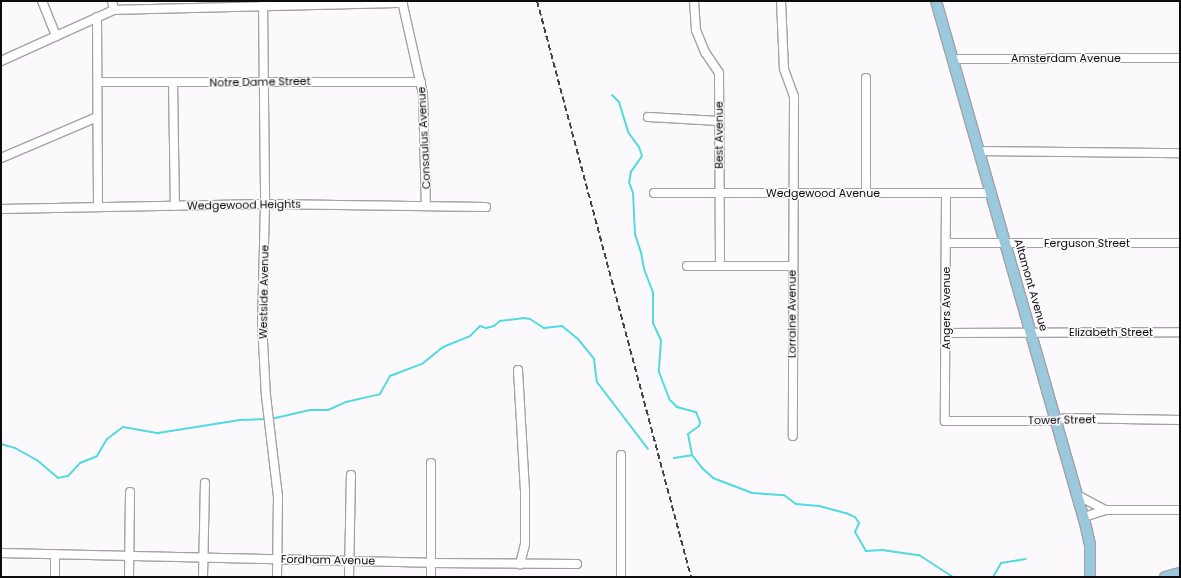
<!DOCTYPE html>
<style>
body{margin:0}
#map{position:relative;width:1181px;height:578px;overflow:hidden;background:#fcf9fd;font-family:Poppins,sans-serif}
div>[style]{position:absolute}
.stream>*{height:2px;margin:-1px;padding:0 1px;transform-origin:1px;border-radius:1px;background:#51dae0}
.roads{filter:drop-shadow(1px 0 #a4a2a5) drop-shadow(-1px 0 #a4a2a5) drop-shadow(0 1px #a4a2a5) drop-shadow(0 -1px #a4a2a5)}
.minor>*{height:8px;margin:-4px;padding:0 4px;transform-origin:4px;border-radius:4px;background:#fff}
.major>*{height:10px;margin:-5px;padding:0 5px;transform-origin:5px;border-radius:5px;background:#9ac8dd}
.rail>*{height:2px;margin-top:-1px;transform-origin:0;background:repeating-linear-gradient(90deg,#454446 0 6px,transparent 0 9px)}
span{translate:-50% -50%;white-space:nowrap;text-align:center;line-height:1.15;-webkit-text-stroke:3px #fcf9fd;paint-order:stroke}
.street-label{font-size:11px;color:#0d0c0e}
.frame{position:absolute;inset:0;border:2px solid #0d0c0e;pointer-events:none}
</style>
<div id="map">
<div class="stream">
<i style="left:612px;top:95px;width:10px;rotate:45deg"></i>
<i style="left:619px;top:102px;width:31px;rotate:73deg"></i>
<i style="left:628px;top:132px;width:19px;rotate:54deg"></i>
<i style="left:639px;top:147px;width:9px;rotate:72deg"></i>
<i style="left:642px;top:156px;width:19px;rotate:125deg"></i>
<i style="left:631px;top:172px;width:10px;rotate:101deg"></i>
<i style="left:629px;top:182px;width:12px;rotate:70deg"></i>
<i style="left:633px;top:193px;width:41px;rotate:87.2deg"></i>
<i style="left:635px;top:234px;width:19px;rotate:72deg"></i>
<i style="left:641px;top:252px;width:17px;rotate:80deg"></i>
<i style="left:644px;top:269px;width:25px;rotate:69deg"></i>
<i style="left:653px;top:292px;width:31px;rotate:90deg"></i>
<i style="left:653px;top:323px;width:19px;rotate:65deg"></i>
<i style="left:661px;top:340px;width:32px;rotate:94deg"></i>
<i style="left:659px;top:372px;width:30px;rotate:69deg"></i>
<i style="left:670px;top:400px;width:10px;rotate:45deg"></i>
<i style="left:677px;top:407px;width:20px;rotate:15deg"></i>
<i style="left:696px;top:412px;width:11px;rotate:68deg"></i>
<i style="left:700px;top:422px;width:4px;rotate:104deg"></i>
<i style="left:699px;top:426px;width:14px;rotate:144deg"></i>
<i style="left:688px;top:434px;width:21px;rotate:79deg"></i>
<i style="left:271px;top:419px;width:40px;rotate:-13deg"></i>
<i style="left:310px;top:410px;width:18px"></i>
<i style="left:328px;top:410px;width:20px;rotate:-24deg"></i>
<i style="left:346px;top:402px;width:35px;rotate:-13deg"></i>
<i style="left:380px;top:394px;width:21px;rotate:-61deg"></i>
<i style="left:390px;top:376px;width:34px;rotate:-21deg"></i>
<i style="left:422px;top:364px;width:27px;rotate:-39deg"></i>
<i style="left:443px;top:347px;width:29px;rotate:-22deg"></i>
<i style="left:470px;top:336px;width:14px;rotate:-45deg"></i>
<i style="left:480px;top:326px;width:6px;rotate:18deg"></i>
<i style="left:486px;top:328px;width:8px;rotate:-14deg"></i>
<i style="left:494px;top:326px;width:8px;rotate:-40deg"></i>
<i style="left:500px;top:321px;width:23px;rotate:-7deg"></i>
<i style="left:523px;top:318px;width:7px;rotate:8deg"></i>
<i style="left:530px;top:319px;width:17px;rotate:33deg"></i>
<i style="left:544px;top:328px;width:18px;rotate:-6deg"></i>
<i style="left:562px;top:326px;width:21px;rotate:39deg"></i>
<i style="left:578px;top:339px;width:26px;rotate:51deg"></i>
<i style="left:594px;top:359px;width:23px;rotate:83deg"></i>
<i style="left:597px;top:382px;width:84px;rotate:52.7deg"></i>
<i style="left:1px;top:444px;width:15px;rotate:16deg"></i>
<i style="left:15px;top:448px;width:26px;rotate:29deg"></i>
<i style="left:38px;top:461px;width:26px;rotate:40deg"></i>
<i style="left:58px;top:478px;width:10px;rotate:-11deg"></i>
<i style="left:68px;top:476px;width:18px;rotate:-47deg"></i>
<i style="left:80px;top:463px;width:18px;rotate:-22deg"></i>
<i style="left:97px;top:456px;width:20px;rotate:-60deg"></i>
<i style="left:107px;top:439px;width:20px;rotate:-37deg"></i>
<i style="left:123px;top:427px;width:36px;rotate:10deg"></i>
<i style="left:158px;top:433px;width:83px;rotate:-9deg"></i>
<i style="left:240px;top:420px;width:27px;rotate:-2deg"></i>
<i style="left:674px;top:458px;width:18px;rotate:-9deg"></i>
<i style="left:692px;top:455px;width:16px;rotate:52deg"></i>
<i style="left:702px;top:468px;width:15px;rotate:42deg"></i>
<i style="left:713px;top:478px;width:42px;rotate:21deg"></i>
<i style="left:752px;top:493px;width:32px;rotate:4deg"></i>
<i style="left:784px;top:495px;width:15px;rotate:37deg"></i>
<i style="left:796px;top:504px;width:23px;rotate:5deg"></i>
<i style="left:819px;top:506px;width:28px;rotate:15deg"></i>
<i style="left:846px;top:513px;width:10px;rotate:24deg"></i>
<i style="left:855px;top:517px;width:7px;rotate:56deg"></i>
<i style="left:859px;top:523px;width:10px;rotate:114deg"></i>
<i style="left:855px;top:532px;width:22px;rotate:60deg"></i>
<i style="left:866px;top:551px;width:16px;rotate:-4deg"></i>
<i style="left:882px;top:550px;width:37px;rotate:8deg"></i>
<i style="left:919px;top:555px;width:40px;rotate:32.9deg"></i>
<i style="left:993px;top:577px;width:16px;rotate:-60deg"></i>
<i style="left:1001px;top:563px;width:25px;rotate:-9deg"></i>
</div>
<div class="roads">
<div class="minor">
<i style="left:42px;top:1px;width:38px;rotate:68deg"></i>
<i style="left:112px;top:1px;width:9px;rotate:77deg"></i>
<i style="left:263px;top:1px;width:203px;rotate:89.4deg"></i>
<i style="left:265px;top:204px;width:119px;rotate:91.4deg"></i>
<i style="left:262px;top:323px;width:73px;rotate:86.9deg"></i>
<i style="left:266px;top:396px;width:102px;rotate:83.2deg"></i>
<i style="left:278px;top:497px;width:80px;rotate:90.7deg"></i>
<i style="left:402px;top:1px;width:95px;rotate:77.3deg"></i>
<i style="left:423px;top:94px;width:112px;rotate:88.5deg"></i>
<i style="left:694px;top:1px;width:29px;rotate:86deg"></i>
<i style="left:696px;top:30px;width:24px;rotate:68deg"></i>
<i style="left:705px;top:52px;width:25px;rotate:56deg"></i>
<i style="left:719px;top:73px;width:193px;rotate:89.7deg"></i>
<i style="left:781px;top:1px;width:68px;rotate:87.5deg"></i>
<i style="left:784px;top:69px;width:29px;rotate:70deg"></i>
<i style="left:794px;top:96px;width:340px;rotate:90.2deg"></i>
<i style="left:97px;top:17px;width:189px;rotate:89.7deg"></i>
<i style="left:953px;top:59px;width:227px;rotate:-0.3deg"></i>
<i style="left:1px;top:61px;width:124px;rotate:-24.3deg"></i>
<i style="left:114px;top:10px;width:289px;rotate:-1.4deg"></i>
<i style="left:866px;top:78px;width:115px;rotate:90deg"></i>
<i style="left:98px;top:82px;width:323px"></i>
<i style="left:173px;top:82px;width:124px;rotate:89.1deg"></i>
<i style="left:648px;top:117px;width:71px;rotate:3.2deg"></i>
<i style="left:980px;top:151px;width:200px;rotate:0.6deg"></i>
<i style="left:1px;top:158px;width:104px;rotate:-23.1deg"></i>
<i style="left:654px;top:193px;width:338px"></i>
<i style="left:946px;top:194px;width:227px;rotate:90.3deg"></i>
<i style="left:945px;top:421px;width:103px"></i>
<i style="left:1048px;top:421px;width:18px;rotate:-9deg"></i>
<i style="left:1066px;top:418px;width:114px;rotate:1deg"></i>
<i style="left:1px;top:209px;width:264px;rotate:-1.1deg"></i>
<i style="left:265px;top:204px;width:221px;rotate:0.8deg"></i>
<i style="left:946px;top:243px;width:234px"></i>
<i style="left:687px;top:266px;width:105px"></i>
<i style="left:946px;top:333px;width:234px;rotate:-0.2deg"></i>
<i style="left:518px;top:370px;width:120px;rotate:86.7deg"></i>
<i style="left:525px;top:490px;width:54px;rotate:90deg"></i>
<i style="left:525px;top:544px;width:21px;rotate:104deg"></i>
<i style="left:431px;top:463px;width:114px;rotate:90deg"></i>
<i style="left:1077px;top:495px;width:32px;rotate:28deg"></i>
<i style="left:1105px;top:510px;width:75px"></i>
<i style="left:1084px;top:517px;width:22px;rotate:-18deg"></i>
<i style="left:1px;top:553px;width:430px;rotate:1.3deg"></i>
<i style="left:431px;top:563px;width:146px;rotate:0.4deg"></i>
<i style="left:55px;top:554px;width:23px;rotate:90deg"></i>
<i style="left:129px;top:577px;width:85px;rotate:-89.3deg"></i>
<i style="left:203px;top:577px;width:94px;rotate:-88.8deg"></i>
<i style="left:349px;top:577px;width:102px;rotate:-88.9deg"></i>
<i style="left:621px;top:577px;width:122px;rotate:-90deg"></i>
</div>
<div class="major">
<i style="left:936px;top:1px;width:543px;rotate:74.07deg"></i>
<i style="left:1085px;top:523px;width:22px;rotate:77deg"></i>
<i style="left:1090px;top:544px;width:33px;rotate:90deg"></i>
<i style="left:1165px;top:577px;width:16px;rotate:-15deg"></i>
</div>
</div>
<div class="rail">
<i style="left:537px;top:1px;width:596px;rotate:75.03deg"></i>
</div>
<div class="street-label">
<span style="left:1066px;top:58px">Amsterdam Avenue</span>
<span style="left:260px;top:82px;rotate:-1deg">Notre Dame Street</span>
<span style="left:719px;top:135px;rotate:-90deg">Best Avenue</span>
<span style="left:424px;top:138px;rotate:-93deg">Consaulus Avenue</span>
<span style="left:823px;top:193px">Wedgewood Avenue</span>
<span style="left:244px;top:205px;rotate:-1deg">Wedgewood Heights</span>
<span style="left:1087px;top:243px">Ferguson Street</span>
<span style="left:1031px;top:285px;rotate:74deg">Altamont Avenue</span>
<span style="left:264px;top:292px;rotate:-89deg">Westside Avenue</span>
<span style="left:946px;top:308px;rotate:-90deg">Angers Avenue</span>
<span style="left:792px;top:314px;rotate:-90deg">Lorraine Avenue</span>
<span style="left:1111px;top:332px">Elizabeth Street</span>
<span style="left:1062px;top:420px;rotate:-1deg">Tower Street</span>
<span style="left:328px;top:560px;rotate:1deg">Fordham Avenue</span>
</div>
<div class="frame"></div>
</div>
